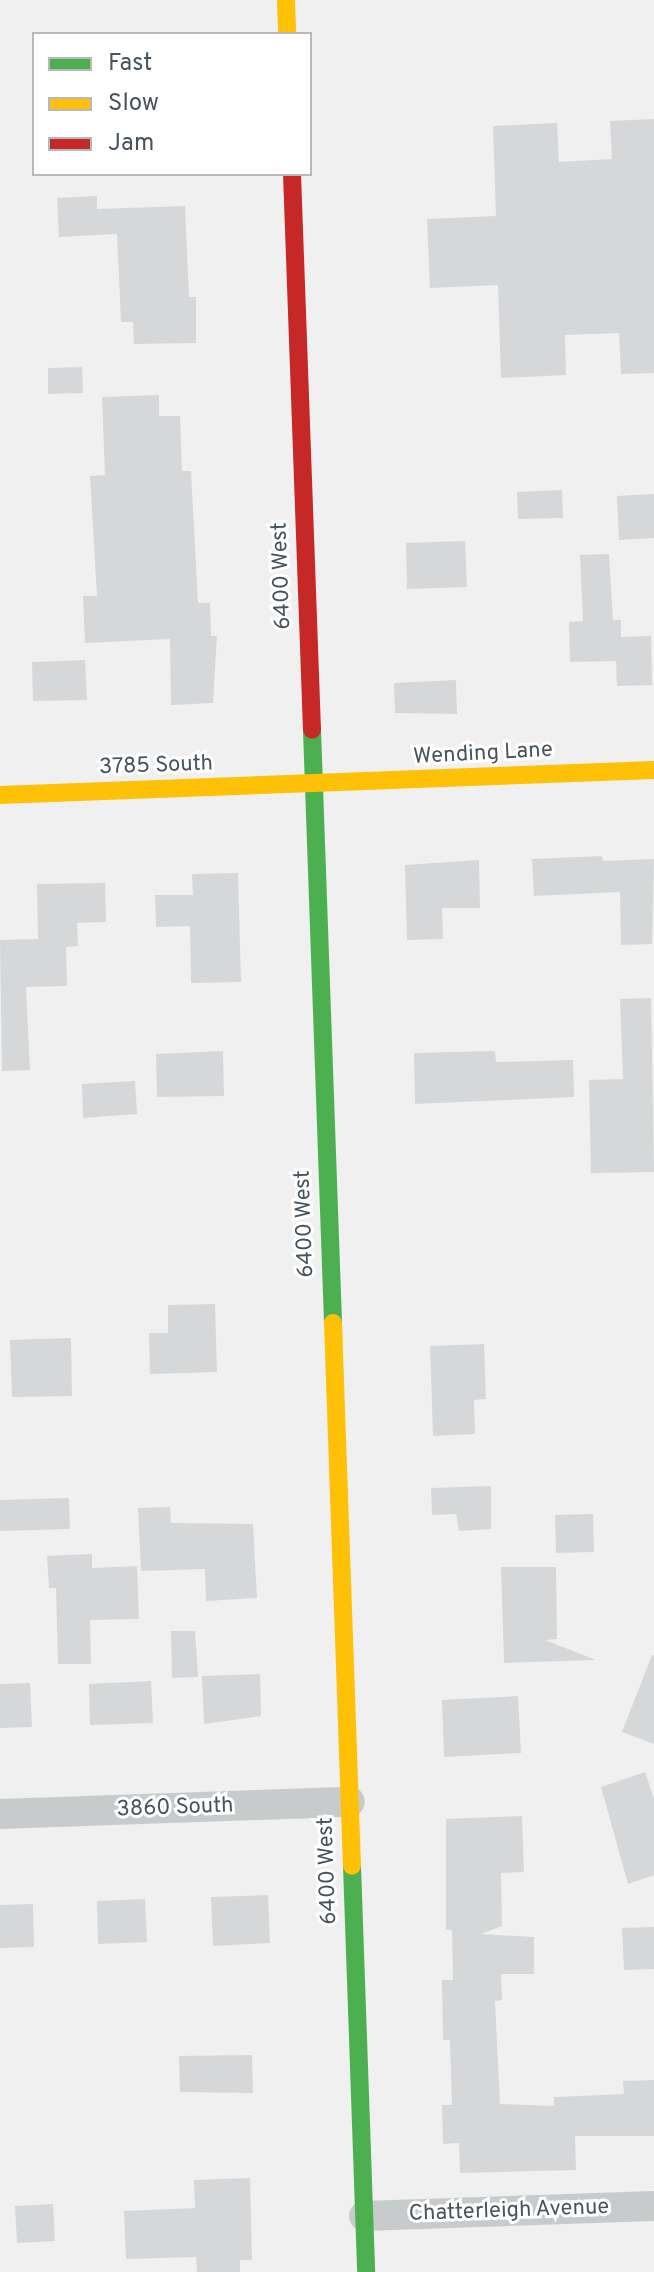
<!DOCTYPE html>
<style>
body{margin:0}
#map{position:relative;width:654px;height:2272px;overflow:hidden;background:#f0f0f0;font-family:Overpass,sans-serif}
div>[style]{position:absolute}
.building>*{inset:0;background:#d6d7d8}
.street>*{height:30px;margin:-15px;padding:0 15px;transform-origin:15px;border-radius:15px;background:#c8cbcc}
.fast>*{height:18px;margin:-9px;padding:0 9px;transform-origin:9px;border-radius:9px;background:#4caf50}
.slow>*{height:18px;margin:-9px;padding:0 9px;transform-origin:9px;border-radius:9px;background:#ffc107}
.jam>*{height:18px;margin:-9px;padding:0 9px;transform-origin:9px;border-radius:9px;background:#c62828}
span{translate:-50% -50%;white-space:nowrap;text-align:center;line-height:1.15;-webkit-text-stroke:6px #fff;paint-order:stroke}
.street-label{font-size:22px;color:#48535b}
.legend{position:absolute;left:32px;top:32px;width:280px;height:144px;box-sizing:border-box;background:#fff;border:2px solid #b6babd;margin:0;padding:10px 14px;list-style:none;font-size:24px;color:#48535b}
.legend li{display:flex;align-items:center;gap:16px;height:40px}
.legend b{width:40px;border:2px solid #b6babd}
</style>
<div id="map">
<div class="building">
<i style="clip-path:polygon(654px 119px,654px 373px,621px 374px,619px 333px,565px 335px,566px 375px,501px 378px,498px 285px,430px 288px,427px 219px,496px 216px,493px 126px,557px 123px,559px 162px,612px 159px,610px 121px)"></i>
<i style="clip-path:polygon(97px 196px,97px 209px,185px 206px,189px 297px,196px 297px,196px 343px,134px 344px,133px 322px,121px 322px,117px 234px,59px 237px,57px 198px)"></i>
<i style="clip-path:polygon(82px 367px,83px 393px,48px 394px,48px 368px)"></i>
<i style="clip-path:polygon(159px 395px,159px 416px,180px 416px,182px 471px,191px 471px,198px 603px,210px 603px,211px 636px,217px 636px,213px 703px,171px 705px,170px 639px,85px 643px,83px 596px,97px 596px,90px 476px,105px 475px,102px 397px)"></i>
<i style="clip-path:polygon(562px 490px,563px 518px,518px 519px,517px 492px)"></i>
<i style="clip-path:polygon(654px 494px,654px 538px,619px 540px,617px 496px)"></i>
<i style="clip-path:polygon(465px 541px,467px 587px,407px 589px,406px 543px)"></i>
<i style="clip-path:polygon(609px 554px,613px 620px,621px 620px,621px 637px,651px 636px,652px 685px,617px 686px,616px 661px,570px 662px,569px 622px,583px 621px,580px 555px)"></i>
<i style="clip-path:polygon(85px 660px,87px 700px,33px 701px,32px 662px)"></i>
<i style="clip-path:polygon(456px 680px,457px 714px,395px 713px,394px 683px)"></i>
<i style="clip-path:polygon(602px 856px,603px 861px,654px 859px,652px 944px,621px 945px,620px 892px,534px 896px,532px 859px)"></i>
<i style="clip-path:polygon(479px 860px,480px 908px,442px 908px,443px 939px,407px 940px,405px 865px)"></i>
<i style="clip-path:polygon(238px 873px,241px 982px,191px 983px,190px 926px,156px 927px,155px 895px,193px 895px,192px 874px)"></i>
<i style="clip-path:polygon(105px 883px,106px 922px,77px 923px,78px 946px,66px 947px,67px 986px,26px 987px,30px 1070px,2px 1071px,0 940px,38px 939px,37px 884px)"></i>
<i style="clip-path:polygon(651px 998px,654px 1172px,591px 1173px,589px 1080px,623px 1079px,620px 999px)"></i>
<i style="clip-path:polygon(223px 1051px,224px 1096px,157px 1097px,156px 1054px)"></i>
<i style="clip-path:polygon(495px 1051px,496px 1062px,573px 1060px,574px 1097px,415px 1104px,414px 1053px)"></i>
<i style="clip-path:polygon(135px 1081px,137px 1114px,83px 1118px,82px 1084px)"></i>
<i style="clip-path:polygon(215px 1304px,217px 1372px,150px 1374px,149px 1333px,168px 1333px,168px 1305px)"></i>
<i style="clip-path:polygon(71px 1338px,72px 1396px,12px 1397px,10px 1340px)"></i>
<i style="clip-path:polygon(484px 1344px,486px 1399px,474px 1400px,475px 1434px,433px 1436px,430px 1346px)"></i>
<i style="clip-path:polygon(491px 1486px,491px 1529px,459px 1531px,456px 1514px,432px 1515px,431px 1488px)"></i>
<i style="clip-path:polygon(69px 1498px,70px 1529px,0 1531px,0 1500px)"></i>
<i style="clip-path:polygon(170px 1507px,171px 1523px,253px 1524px,257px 1598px,206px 1601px,205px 1569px,141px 1571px,138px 1508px)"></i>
<i style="clip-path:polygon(593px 1514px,594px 1552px,556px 1553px,555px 1515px)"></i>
<i style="clip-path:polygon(92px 1554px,92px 1568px,137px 1566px,139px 1619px,90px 1620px,91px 1664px,58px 1664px,56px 1588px,49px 1588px,47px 1556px)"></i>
<i style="clip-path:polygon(501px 1567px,556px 1567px,557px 1639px,545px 1640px,596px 1660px,504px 1663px)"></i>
<i style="clip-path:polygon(171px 1631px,195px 1631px,198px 1677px,172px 1678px)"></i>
<i style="clip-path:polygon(652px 1655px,654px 1655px,654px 1744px,622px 1732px)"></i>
<i style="clip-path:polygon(260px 1674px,261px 1716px,204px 1724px,202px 1676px)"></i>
<i style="clip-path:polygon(151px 1681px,153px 1723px,90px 1725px,89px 1684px)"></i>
<i style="clip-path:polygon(30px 1683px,32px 1727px,0 1728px,0 1684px)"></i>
<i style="clip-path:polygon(518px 1696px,521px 1753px,444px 1757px,442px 1700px)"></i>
<i style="clip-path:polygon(645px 1772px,654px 1799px,654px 1875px,628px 1884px,601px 1787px)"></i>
<i style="clip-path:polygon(522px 1816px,524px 1872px,501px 1873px,502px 1926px,481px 1934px,534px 1937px,534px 1974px,501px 1974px,502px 2000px,495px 2001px,500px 2104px,554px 2106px,554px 2097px,624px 2094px,623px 2081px,654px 2080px,654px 2136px,575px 2136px,576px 2170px,460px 2173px,459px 2143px,443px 2144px,442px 2105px,452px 2105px,450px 2040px,443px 2040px,442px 1980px,453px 1980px,452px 1930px,446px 1930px,446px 1819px)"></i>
<i style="clip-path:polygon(268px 1895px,270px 1943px,213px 1946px,211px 1897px)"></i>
<i style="clip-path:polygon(145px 1899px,147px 1942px,98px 1944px,97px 1901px)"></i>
<i style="clip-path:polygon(33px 1904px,34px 1947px,0 1948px,0 1905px)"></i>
<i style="clip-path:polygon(654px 1927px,654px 1969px,624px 1970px,622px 1928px)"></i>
<i style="clip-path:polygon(252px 2055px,253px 2093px,180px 2092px,179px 2056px)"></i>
<i style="clip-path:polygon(250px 2178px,252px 2260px,240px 2260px,240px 2272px,197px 2272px,196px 2257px,126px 2259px,124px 2211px,195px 2208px,194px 2180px)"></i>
<i style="clip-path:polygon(53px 2204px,55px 2241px,17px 2243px,15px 2206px)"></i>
</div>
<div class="street">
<i style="left:0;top:1814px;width:350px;rotate:-2deg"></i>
<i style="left:364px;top:2216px;width:290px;rotate:-2deg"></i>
</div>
<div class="fast">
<i style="left:312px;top:730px;width:593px;rotate:87.97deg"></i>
<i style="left:352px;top:1866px;width:406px;rotate:88deg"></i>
</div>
<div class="slow">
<i style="left:286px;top:0;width:34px;rotate:88deg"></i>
<i style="left:0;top:795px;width:654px;rotate:-2.19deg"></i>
<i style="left:333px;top:1323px;width:543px;rotate:88deg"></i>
</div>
<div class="jam">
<i style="left:292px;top:174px;width:556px;rotate:87.94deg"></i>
</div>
<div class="street-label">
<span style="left:282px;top:576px;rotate:-92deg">6400 West</span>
<span style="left:483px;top:754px;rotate:-3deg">Wending Lane</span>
<span style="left:156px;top:766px;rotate:-2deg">3785 South</span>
<span style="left:305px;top:1224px;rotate:-92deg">6400 West</span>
<span style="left:175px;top:1808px;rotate:-2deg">3860 South</span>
<span style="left:328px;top:1871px;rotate:-92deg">6400 West</span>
<span style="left:509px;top:2211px;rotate:-2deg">Chatterleigh Avenue</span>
</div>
<ul class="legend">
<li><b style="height:10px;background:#4caf50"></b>Fast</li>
<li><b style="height:10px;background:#ffc107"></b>Slow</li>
<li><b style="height:10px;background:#c62828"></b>Jam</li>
</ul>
</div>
